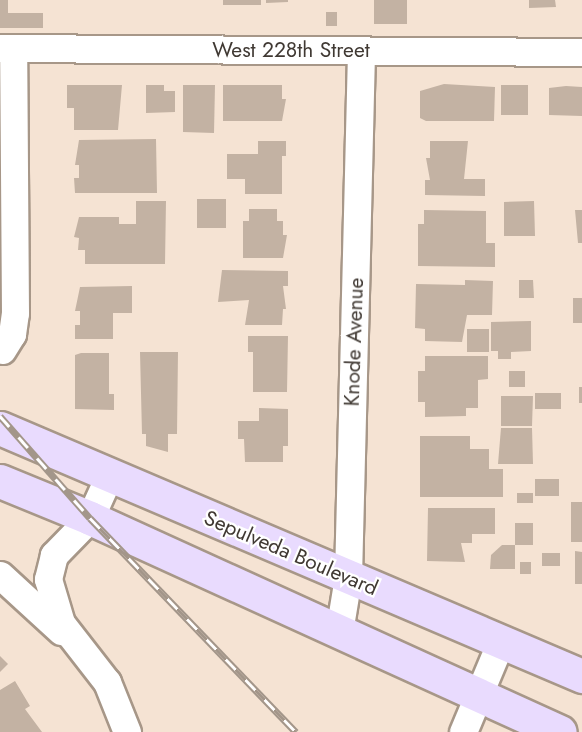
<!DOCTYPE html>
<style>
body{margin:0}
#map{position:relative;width:582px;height:732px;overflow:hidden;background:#f5e3d3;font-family:Jost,sans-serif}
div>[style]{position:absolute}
.building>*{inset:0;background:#c3b2a3}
.roads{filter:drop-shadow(2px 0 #a79788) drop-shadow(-2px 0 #a79788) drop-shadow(0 2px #a79788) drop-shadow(0 -2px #a79788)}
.minor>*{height:27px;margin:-13.5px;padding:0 13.5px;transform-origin:13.5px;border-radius:13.5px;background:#fff}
.major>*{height:33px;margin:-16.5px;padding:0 16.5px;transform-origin:16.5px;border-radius:16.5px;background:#e9dbfe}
.rail>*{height:7px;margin-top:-3.5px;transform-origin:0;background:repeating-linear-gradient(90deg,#fff 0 14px,#a3968a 0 28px);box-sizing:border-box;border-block:2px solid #a3968a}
span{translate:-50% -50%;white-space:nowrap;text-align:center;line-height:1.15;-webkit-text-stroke:4.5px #fff;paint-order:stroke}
.street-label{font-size:21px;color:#403933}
</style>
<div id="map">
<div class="building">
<i style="clip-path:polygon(0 0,8px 0,8px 13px,43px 13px,43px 28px,0 28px)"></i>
<i style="clip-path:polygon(223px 0,261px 0,261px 5px,223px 5px)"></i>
<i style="clip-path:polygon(266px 0,288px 0,288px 2px,266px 3px)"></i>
<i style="clip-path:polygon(374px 0,407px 0,407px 24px,374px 24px)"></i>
<i style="clip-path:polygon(529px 0,555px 0,556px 7px,529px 8px)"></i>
<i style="clip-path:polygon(326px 12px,337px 12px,337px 26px,326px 26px)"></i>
<i style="clip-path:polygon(444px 84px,495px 87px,494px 121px,426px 121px,420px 118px,420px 91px)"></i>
<i style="clip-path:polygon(67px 85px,122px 85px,118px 130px,74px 130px,74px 108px,67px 108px)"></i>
<i style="clip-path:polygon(146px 85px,164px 85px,164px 91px,175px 91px,175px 112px,146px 113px)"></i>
<i style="clip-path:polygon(183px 85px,215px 85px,214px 133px,183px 132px)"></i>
<i style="clip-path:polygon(223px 85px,282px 85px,282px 99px,286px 99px,282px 121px,223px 121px)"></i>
<i style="clip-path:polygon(501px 85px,528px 85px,528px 115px,501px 115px)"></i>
<i style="clip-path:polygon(566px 86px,582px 87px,582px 116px,549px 115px,549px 88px)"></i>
<i style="clip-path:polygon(156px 139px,157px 193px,75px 193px,74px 178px,79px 178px,79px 165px,75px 165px,79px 140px)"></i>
<i style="clip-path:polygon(258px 141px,286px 141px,286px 156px,282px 156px,282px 194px,245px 194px,245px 179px,227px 179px,227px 154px,258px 154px)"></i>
<i style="clip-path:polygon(430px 141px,468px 141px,464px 179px,485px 179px,485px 196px,425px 195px,425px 180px,430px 180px,426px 158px,430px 158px)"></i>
<i style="clip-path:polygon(197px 199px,226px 199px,226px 228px,197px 228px)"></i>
<i style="clip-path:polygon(136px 201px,166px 201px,165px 264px,85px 264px,85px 250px,78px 250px,79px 238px,74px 237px,79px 217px,119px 217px,119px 224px,136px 224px)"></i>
<i style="clip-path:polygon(534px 201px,535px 236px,504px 236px,504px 202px)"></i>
<i style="clip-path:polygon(249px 209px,277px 209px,277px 221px,283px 221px,283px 235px,287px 235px,283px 258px,243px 258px,243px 221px,249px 221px)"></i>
<i style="clip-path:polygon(424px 210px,486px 211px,486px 243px,495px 243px,495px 267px,418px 266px,418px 224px,424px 224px)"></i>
<i style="clip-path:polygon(575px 210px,582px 210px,582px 243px,578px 243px)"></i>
<i style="clip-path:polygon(222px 270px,288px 271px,288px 286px,283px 286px,286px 309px,283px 309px,282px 325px,245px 325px,249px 300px,218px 302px)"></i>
<i style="clip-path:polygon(465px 280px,493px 281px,492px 315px,467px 315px,462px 342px,425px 341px,425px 329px,415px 328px,416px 284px,465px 285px)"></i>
<i style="clip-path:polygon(519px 280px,533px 280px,534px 298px,519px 298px)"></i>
<i style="clip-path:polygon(132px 286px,132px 313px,113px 313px,113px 339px,75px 339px,75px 325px,80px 325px,80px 311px,75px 311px,80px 287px)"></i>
<i style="clip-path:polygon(573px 298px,582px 298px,582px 323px,573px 323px)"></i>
<i style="clip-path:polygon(531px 321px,531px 351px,511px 352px,511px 359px,498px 359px,498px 351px,491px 351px,491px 322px)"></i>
<i style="clip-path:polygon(467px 329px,489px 329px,489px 352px,467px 352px)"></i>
<i style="clip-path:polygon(248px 336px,288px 336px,287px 392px,253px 392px,253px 352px,248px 352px)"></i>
<i style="clip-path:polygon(140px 352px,178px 352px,177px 434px,168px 434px,168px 452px,146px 446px,146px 434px,142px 434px)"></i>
<i style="clip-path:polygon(81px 353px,109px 353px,109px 394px,114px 394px,114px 410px,75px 409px,75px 355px)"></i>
<i style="clip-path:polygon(425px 356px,488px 356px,488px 379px,478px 380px,478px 408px,466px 408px,466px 416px,425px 417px,425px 402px,418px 402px,418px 371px,425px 371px)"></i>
<i style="clip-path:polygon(509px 371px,525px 371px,525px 387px,509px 387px)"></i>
<i style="clip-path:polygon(579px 387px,582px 387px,582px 403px,579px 403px)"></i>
<i style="clip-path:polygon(535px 393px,561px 393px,561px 409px,535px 409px)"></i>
<i style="clip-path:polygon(501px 396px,533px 396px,532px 426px,501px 426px)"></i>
<i style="clip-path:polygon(259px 408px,288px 409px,288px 446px,283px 446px,283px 462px,245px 462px,244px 439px,238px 439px,238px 421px,259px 421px)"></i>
<i style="clip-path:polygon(501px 428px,532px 428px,533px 464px,498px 464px)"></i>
<i style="clip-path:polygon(420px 436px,470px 436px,470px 449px,489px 449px,489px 469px,503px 469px,503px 497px,420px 497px)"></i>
<i style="clip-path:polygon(535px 479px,559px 479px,559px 496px,535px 496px)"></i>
<i style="clip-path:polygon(517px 493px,533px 493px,533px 503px,517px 503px)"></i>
<i style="clip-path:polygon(571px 502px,582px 502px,582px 542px,571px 542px)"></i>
<i style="clip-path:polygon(428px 508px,495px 508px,495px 534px,472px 534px,472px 543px,461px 543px,465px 562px,427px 561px)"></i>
<i style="clip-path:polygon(515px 523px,533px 523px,533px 545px,515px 545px)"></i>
<i style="clip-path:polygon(502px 545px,515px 545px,515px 569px,490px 569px,491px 555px)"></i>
<i style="clip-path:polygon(575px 551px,582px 552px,582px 584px,575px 584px)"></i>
<i style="clip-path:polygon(542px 553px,560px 553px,560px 566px,542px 566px)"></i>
<i style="clip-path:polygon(520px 562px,531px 562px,531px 574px,520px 574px)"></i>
<i style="clip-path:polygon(0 656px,8px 664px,0 672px)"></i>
<i style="clip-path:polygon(15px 681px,30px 706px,25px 709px,42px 732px,0 732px,0 690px)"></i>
</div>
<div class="roads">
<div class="minor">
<i style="left:0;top:48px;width:582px;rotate:0.39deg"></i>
<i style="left:2px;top:350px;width:19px;rotate:-58deg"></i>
<i style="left:12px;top:334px;width:21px;rotate:-82deg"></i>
<i style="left:15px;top:313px;width:265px;rotate:-90.4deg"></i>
<i style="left:109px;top:476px;width:46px;rotate:114.3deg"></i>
<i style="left:90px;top:518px;width:52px;rotate:134.2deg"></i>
<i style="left:54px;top:555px;width:25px;rotate:104deg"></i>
<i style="left:48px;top:579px;width:46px;rotate:73.5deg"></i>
<i style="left:61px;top:623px;width:75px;rotate:52.1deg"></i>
<i style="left:107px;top:682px;width:54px;rotate:68.2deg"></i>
<i style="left:0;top:575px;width:83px;rotate:42.6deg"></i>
<i style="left:339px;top:632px;width:56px;rotate:-80.7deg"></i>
<i style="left:348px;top:577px;width:526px;rotate:-88.58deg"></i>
<i style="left:463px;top:732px;width:99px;rotate:-67.3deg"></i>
</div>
<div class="major">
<i style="left:0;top:428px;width:633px;rotate:23.08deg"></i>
<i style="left:0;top:481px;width:97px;rotate:22.3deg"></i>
<i style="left:90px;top:518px;width:516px;rotate:24.48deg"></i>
</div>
</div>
<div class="rail">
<i style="left:0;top:416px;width:136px;rotate:48.6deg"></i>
<i style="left:90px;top:518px;width:297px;rotate:46.1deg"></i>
</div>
<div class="street-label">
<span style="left:291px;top:50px">West 228th Street</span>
<span style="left:354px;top:342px;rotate:-88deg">Knode Avenue</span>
<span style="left:291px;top:553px;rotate:23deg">Sepulveda Boulevard</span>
</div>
</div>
